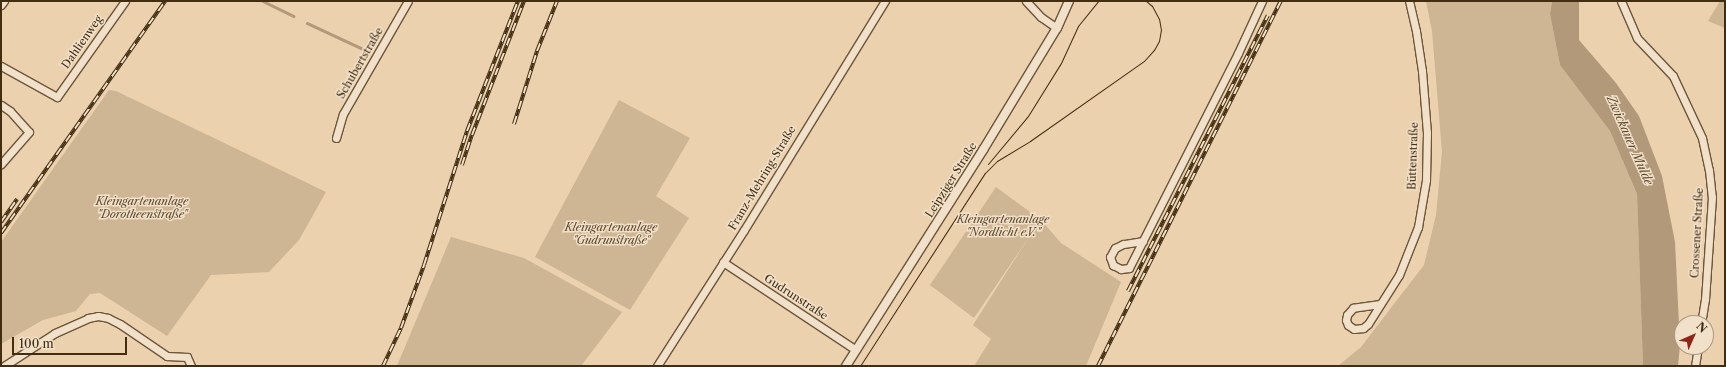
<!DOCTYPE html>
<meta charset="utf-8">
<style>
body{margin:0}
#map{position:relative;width:1726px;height:367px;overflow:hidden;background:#ebd1ae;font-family:"Libre Caslon Text",serif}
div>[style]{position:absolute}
.green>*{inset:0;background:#ceb593}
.water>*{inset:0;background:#b29979}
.stream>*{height:2.5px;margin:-1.25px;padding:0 1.25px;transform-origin:1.25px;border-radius:1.25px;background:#b29979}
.roads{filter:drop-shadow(1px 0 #6c5638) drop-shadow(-1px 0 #6c5638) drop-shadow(0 1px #6c5638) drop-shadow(0 -1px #6c5638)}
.minor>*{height:7px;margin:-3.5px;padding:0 3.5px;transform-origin:3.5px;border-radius:3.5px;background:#f2e1ca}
.tertiary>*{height:8px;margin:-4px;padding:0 4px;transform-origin:4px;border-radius:4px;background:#f2e1ca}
.tram>*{height:1px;margin:-0.5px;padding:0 0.5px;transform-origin:0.5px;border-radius:0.5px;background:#422d11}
.rail>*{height:4px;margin-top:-2px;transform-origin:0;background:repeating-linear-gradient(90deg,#f2e1ca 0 8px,#422d11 0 16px);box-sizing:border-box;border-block:1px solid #422d11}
span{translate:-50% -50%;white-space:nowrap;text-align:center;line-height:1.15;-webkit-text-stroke:3px #f2e1ca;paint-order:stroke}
.street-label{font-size:11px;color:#422d11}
.park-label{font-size:11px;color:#5e482b;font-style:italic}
.water-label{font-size:12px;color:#5e482b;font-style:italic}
.frame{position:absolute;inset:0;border:2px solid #422d11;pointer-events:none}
.north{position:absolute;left:1674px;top:315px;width:40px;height:40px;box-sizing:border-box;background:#f2e1ca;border:1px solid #ac9980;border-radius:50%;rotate:45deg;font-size:11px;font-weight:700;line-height:16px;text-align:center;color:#422d11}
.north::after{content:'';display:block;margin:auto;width:14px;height:18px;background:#8f2418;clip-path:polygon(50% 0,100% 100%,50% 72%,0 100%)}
.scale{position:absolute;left:12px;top:337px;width:115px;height:18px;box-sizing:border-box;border:2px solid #422d11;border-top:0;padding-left:5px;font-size:12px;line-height:14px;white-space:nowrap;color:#422d11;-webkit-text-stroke:3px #f2e1ca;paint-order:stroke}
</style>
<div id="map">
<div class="green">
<i style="clip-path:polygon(1426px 1px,1552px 1px,1550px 14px,1560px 65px,1610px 131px,1637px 194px,1643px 366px,1338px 366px,1361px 347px,1424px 265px,1436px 215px,1442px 152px,1432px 31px)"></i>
<i style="clip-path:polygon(1720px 1px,1725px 1px,1725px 28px,1708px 21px)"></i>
<i style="clip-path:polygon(109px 90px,116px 91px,326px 192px,299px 240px,269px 272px,211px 275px,167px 336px,100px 293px,90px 294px,76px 311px,43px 320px,1px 344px,1px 242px)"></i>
<i style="clip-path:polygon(619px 100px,690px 138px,656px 196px,689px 218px,630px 310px,535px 257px)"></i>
<i style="clip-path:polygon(996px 187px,1041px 220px,1061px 243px,1121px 282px,1086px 366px,974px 366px,991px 339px,973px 325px,1029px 237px,974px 318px,930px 285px)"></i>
<i style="clip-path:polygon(451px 237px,524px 258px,622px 312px,581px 366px,397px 366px)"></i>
</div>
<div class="water">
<i style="clip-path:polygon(1552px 1px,1579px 1px,1579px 40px,1616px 83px,1639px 116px,1662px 176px,1675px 242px,1680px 345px,1678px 366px,1643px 366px,1637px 194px,1610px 131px,1560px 65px,1550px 14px)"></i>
</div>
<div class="stream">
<i style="left:263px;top:1px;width:34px;rotate:26deg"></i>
<i style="left:307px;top:23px;width:60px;rotate:24.8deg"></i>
</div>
<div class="roads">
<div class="minor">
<i style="left:1026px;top:1px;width:22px;rotate:47deg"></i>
<i style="left:1041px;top:17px;width:19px;rotate:35deg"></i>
<i style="left:1621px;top:1px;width:40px;rotate:66.6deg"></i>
<i style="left:1637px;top:38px;width:52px;rotate:46.5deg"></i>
<i style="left:1673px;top:76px;width:68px;rotate:64.9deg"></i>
<i style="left:1702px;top:138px;width:33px;rotate:78deg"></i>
<i style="left:1709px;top:170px;width:27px;rotate:84deg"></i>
<i style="left:1712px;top:197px;width:102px;rotate:93.9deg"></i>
<i style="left:1705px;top:299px;width:24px;rotate:99deg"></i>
<i style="left:1px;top:5px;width:5px;rotate:-53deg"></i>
<i style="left:1px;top:66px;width:64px;rotate:29deg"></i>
<i style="left:57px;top:97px;width:118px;rotate:-54.7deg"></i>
<i style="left:1px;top:105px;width:11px;rotate:34deg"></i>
<i style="left:10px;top:111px;width:28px;rotate:48deg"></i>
<i style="left:29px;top:132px;width:43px;rotate:131.2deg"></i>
<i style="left:336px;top:138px;width:25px;rotate:-74deg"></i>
<i style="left:343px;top:114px;width:130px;rotate:-60.1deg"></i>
<i style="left:1143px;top:241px;width:20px;rotate:171deg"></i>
<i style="left:1123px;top:244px;width:9px;rotate:153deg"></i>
<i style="left:1115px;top:248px;width:10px;rotate:119deg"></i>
<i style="left:1110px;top:257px;width:9px;rotate:69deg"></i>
<i style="left:1113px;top:265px;width:9px;rotate:27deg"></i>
<i style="left:1121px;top:269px;width:8px;rotate:-7deg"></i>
<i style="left:1129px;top:268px;width:241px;rotate:-63.1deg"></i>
<i style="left:1238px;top:53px;width:57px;rotate:-65.2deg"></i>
<i style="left:723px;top:262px;width:159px;rotate:33.5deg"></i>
<i style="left:1380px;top:304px;width:27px;rotate:172deg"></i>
<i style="left:1353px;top:308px;width:9px;rotate:131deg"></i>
<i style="left:1347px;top:315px;width:5px;rotate:101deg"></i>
<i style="left:1346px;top:320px;width:5px;rotate:68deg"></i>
<i style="left:1348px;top:325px;width:7px;rotate:34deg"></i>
<i style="left:1354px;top:329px;width:9px;rotate:-6deg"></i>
<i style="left:1363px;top:328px;width:6px;rotate:-39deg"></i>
<i style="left:1368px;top:324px;width:58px;rotate:-57.7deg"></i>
<i style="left:1399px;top:275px;width:52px;rotate:-68.4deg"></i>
<i style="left:1418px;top:227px;width:48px;rotate:-80.3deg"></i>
<i style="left:1426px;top:180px;width:47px;rotate:-88.8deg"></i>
<i style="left:1427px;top:133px;width:62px;rotate:-94.6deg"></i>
<i style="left:1422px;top:71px;width:40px;rotate:-98.5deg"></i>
<i style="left:1416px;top:31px;width:31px;rotate:-103deg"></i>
<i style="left:4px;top:366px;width:61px;rotate:-32.9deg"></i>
<i style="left:55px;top:333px;width:36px;rotate:-24deg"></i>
<i style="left:88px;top:318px;width:10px;rotate:-11deg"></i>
<i style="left:98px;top:316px;width:10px;rotate:11deg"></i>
<i style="left:108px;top:318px;width:13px;rotate:27deg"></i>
<i style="left:120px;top:324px;width:57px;rotate:34.2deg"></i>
<i style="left:167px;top:356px;width:20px;rotate:3deg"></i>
<i style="left:187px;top:357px;width:10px;rotate:66deg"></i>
<i style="left:657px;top:366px;width:161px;rotate:-57.4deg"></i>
<i style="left:744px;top:230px;width:269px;rotate:-58.4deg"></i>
<i style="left:1695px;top:366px;width:19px;rotate:-81deg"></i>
</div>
<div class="tertiary">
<i style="left:846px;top:366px;width:256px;rotate:-57.6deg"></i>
<i style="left:983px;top:150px;width:143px;rotate:-58.8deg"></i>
<i style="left:1057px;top:28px;width:30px;rotate:-66deg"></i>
</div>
</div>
<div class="tram">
<i style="left:988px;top:164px;width:62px;rotate:-50.2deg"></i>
<i style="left:1028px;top:116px;width:62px;rotate:-58.1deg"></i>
<i style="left:1061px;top:63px;width:41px;rotate:-65.3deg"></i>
<i style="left:1078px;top:26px;width:32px;rotate:-51deg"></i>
<i style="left:860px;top:366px;width:230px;rotate:-57.1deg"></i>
<i style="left:985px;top:173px;width:17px;rotate:-45deg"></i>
<i style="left:997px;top:161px;width:39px;rotate:-31deg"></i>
<i style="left:1030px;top:141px;width:139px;rotate:-35.1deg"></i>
<i style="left:1144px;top:61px;width:15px;rotate:-48deg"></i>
<i style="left:1154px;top:50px;width:10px;rotate:-61deg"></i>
<i style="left:1159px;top:41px;width:11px;rotate:-80deg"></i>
<i style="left:1161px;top:30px;width:11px;rotate:-100deg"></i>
<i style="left:1159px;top:19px;width:15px;rotate:-118deg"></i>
<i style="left:1152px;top:6px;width:8px;rotate:-140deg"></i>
</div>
<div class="rail">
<i style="left:514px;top:124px;width:77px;rotate:-72.5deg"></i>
<i style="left:537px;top:51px;width:54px;rotate:-68.2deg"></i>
<i style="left:462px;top:165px;width:32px;rotate:-72deg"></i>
<i style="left:472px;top:135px;width:144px;rotate:-68.8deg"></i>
<i style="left:1px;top:222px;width:28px;rotate:-55deg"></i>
<i style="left:1px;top:233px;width:284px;rotate:-54.7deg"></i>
<i style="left:1128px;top:291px;width:309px;rotate:-63.1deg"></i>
<i style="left:383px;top:366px;width:42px;rotate:-64.7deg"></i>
<i style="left:401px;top:328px;width:67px;rotate:-69.9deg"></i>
<i style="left:424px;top:265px;width:141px;rotate:-72.2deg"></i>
<i style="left:467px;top:131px;width:140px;rotate:-68.6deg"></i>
<i style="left:1098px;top:366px;width:408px;rotate:-63.4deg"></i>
</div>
<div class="street-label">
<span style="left:82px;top:42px;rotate:-55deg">Dahlienweg</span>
<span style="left:360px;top:63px;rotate:-60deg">Schubertstraße</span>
<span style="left:1413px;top:156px;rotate:-88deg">Büttenstraße</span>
<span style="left:762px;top:178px;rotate:-59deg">Franz-Mehring-Straße</span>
<span style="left:951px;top:180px;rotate:-58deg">Leipziger Straße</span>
<span style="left:1697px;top:233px;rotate:-87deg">Crossener Straße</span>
<span style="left:796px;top:297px;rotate:33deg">Gudrunstraße</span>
</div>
<div class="park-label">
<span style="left:142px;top:208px">Kleingartenanlage<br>"Dorotheenstraße"</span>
<span style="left:1003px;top:226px">Kleingartenanlage<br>"Nordlicht e.V."</span>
<span style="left:611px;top:234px">Kleingartenanlage<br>"Gudrunstraße"</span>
</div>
<div class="water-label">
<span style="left:1630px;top:140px;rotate:66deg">Zwickauer Mulde</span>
</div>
<div class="frame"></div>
<div class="north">N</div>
<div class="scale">100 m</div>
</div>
